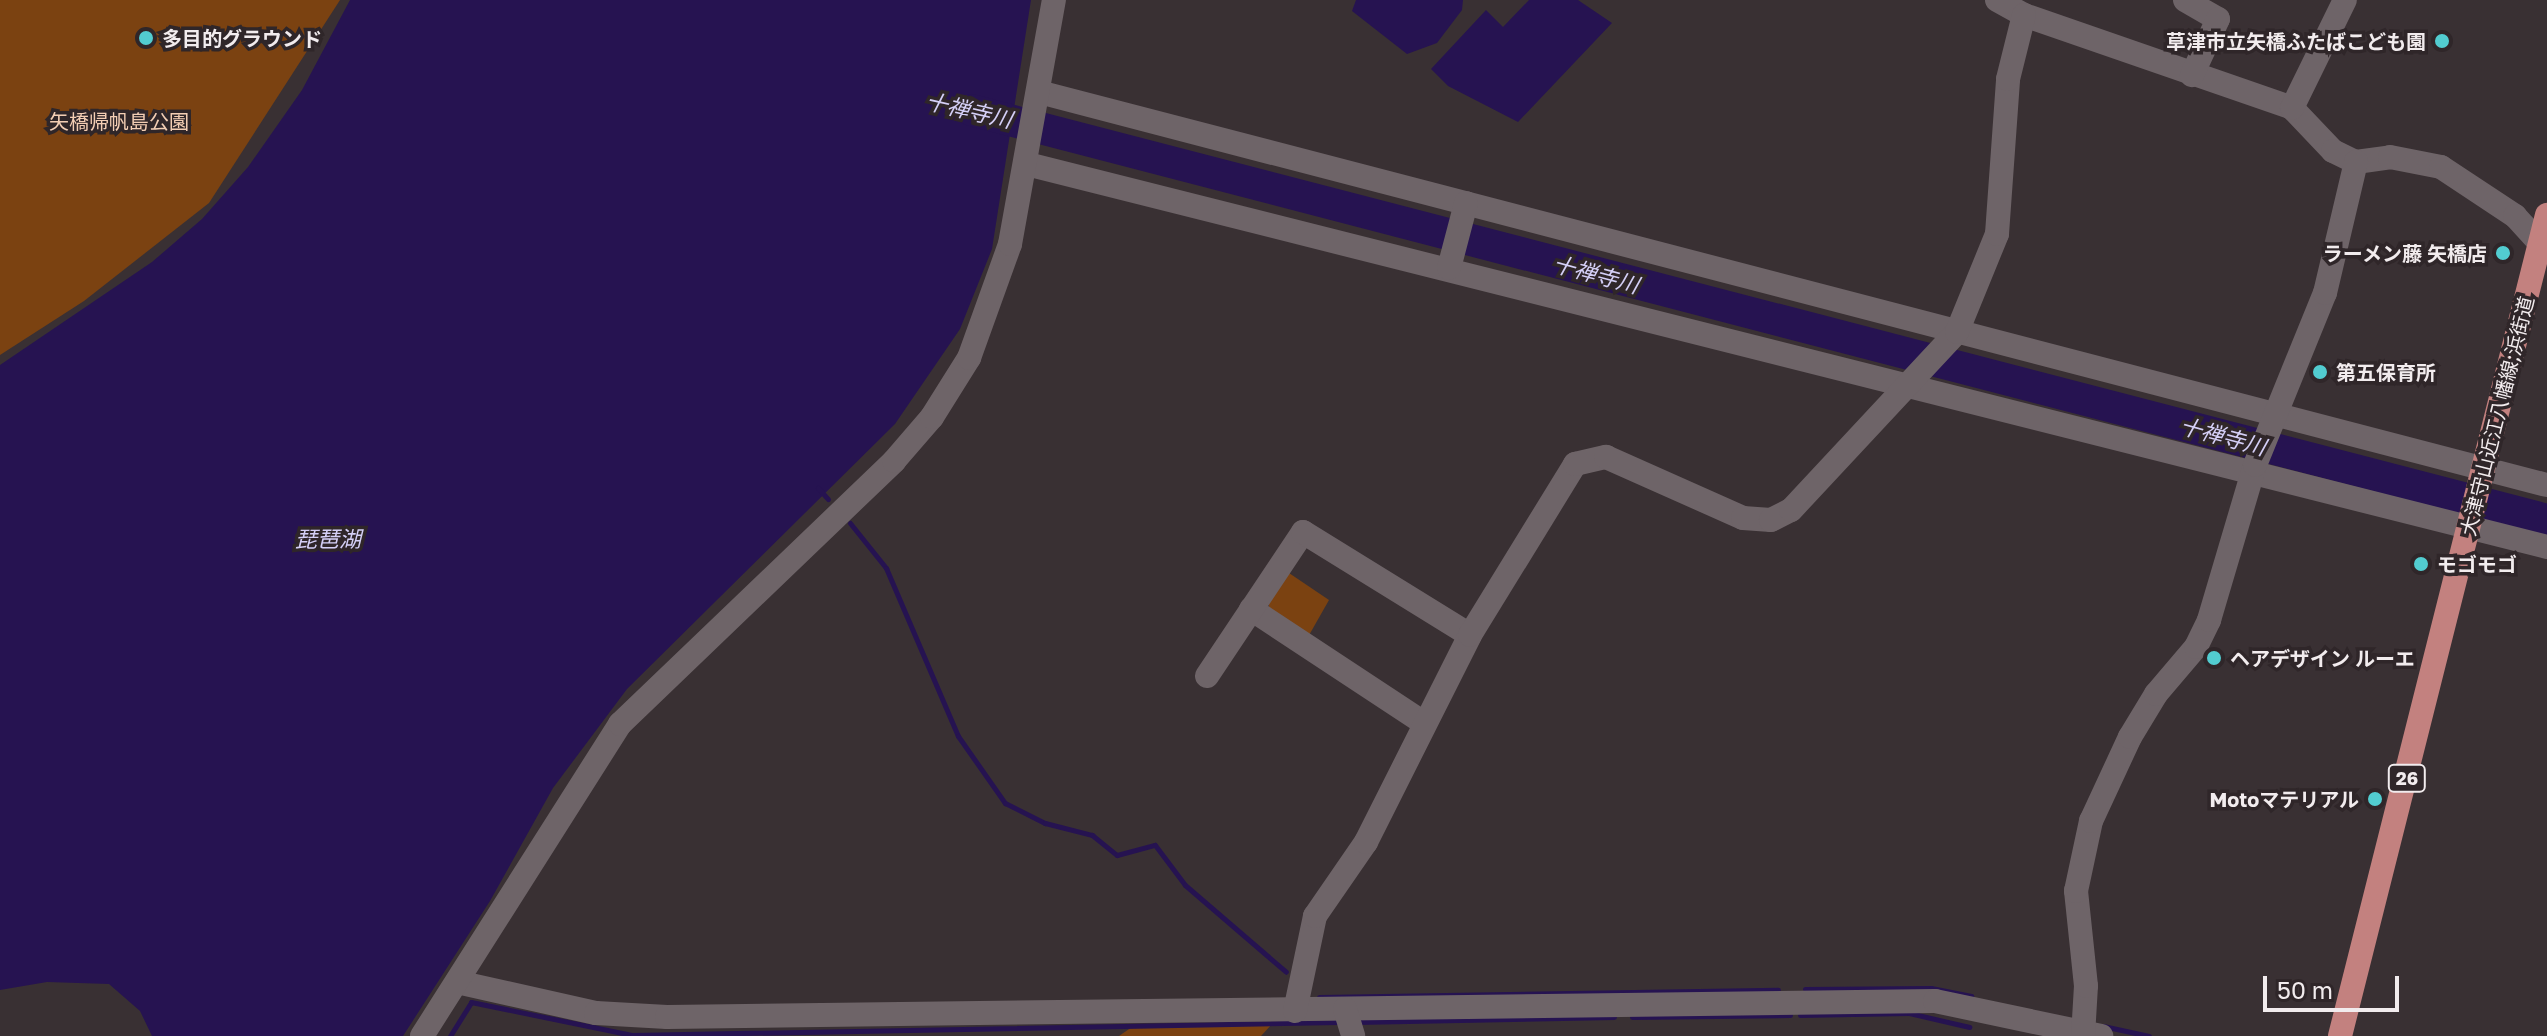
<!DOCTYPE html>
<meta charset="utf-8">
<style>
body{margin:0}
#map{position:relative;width:2547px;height:1036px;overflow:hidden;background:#393033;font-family:"Golos Text","Noto Sans JP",sans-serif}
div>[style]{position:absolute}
.green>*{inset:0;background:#7b4211}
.water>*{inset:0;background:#261351}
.stream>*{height:5px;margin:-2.5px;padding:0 2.5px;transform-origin:2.5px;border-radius:2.5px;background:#261351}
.river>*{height:32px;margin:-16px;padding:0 16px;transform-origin:16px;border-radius:16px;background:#261351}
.minor>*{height:24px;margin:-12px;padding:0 12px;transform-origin:12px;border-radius:12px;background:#6e6468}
.major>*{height:24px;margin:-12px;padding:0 12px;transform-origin:12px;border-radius:12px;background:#c3817f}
.dots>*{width:22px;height:22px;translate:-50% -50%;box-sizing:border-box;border:4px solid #2f2629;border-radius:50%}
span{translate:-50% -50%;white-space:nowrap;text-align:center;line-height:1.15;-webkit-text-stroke:7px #2f2629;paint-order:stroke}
.shield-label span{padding:2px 6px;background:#2f2629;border:2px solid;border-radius:6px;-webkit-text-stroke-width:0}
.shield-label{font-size:18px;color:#f2ecee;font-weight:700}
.poi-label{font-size:20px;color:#f2ecee;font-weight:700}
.left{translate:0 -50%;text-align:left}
.right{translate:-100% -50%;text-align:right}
.park-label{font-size:20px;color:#f3ceb4}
.street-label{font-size:20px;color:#f2ecee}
.water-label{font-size:22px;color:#d4cff6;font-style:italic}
.scale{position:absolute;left:2263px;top:976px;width:136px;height:36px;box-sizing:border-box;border:4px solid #f2ecee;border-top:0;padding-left:10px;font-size:24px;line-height:28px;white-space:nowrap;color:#f2ecee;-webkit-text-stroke:6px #2f2629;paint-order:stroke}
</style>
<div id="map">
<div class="green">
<i style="clip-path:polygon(0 0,340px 0,209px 203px,84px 301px,0 355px)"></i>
<i style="clip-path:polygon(1286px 571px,1329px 600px,1308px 637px,1269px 608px,1269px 592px)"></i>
<i style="clip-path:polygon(1272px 1024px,1261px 1036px,1119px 1036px,1132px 1027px)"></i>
</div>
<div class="water">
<i style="clip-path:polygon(350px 0,1031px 0,992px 249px,960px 329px,895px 424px,627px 689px,553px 788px,490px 901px,403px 1036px,152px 1036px,140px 1011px,109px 984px,47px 982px,0 990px,0 365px,152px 262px,202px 219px,248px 167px,302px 90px)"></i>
<i style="clip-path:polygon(1356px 0,1463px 0,1462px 10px,1437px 43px,1407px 54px,1352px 11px)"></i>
<i style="clip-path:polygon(1529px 0,1578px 0,1612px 23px,1518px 122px,1448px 86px,1431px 69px,1486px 10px,1503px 27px)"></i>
</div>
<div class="stream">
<i style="left:818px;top:488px;width:15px;rotate:48deg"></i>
<i style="left:850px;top:523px;width:58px;rotate:51.3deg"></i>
<i style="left:886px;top:568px;width:183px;rotate:66.8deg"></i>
<i style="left:958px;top:736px;width:82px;rotate:55deg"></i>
<i style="left:1005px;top:803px;width:45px;rotate:26.6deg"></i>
<i style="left:1045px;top:823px;width:49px;rotate:14.3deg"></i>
<i style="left:1092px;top:835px;width:32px;rotate:39deg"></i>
<i style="left:1117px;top:855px;width:39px;rotate:-15deg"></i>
<i style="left:1155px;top:845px;width:50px;rotate:53.1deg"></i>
<i style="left:1185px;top:885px;width:133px;rotate:40.7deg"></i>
<i style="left:1805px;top:989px;width:126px;rotate:-0.5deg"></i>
<i style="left:1931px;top:988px;width:41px;rotate:11.3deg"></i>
<i style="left:1319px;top:997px;width:459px;rotate:-0.9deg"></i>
<i style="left:1800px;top:1015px;width:109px;rotate:-1.1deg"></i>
<i style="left:1909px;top:1013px;width:62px;rotate:13.1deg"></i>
<i style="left:1632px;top:1017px;width:158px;rotate:-0.7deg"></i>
<i style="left:1356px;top:1022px;width:258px;rotate:-1.1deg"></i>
<i style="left:2103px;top:1026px;width:47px;rotate:12.3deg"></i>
<i style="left:450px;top:1036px;width:40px;rotate:-58deg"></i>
<i style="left:471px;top:1002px;width:164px;rotate:11.6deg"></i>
<i style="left:632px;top:1035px;width:706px;rotate:-1.05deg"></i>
</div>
<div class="river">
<i style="left:971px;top:110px;width:1628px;rotate:14.58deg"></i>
</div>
<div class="minor">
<i style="left:1997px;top:0;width:31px;rotate:29deg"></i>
<i style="left:2024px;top:15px;width:284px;rotate:19.1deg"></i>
<i style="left:2292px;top:108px;width:59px;rotate:46.4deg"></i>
<i style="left:2333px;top:151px;width:25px;rotate:26deg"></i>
<i style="left:2356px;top:162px;width:34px;rotate:-8deg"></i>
<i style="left:2390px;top:157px;width:52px;rotate:11.1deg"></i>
<i style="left:2441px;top:167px;width:89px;rotate:33.5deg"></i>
<i style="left:2515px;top:216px;width:47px;rotate:47.6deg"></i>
<i style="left:2185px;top:0;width:38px;rotate:30deg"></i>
<i style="left:2218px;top:19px;width:62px;rotate:114.9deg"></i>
<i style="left:1039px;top:92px;width:1558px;rotate:14.61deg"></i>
<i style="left:2292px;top:108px;width:120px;rotate:-63.9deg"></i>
<i style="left:1027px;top:164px;width:1568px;rotate:14.14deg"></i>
<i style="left:1449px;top:268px;width:67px;rotate:-75.3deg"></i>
<i style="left:1251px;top:609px;width:207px;rotate:33.4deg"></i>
<i style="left:1207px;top:676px;width:173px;rotate:-56.3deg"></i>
<i style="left:1303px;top:532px;width:196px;rotate:31.7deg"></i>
<i style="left:457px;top:982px;width:142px;rotate:12.6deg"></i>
<i style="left:596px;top:1013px;width:71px;rotate:3.2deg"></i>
<i style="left:667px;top:1017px;width:1268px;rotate:-0.72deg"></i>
<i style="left:1935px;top:1001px;width:170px;rotate:11.9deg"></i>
<i style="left:1345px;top:1009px;width:28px;rotate:73deg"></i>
<i style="left:1295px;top:1011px;width:97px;rotate:-78.1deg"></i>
<i style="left:1315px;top:916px;width:90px;rotate:-55.4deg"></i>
<i style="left:1366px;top:842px;width:232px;rotate:-63.3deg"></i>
<i style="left:1470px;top:635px;width:201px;rotate:-58.4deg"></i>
<i style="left:1575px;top:464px;width:32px;rotate:-13deg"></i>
<i style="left:1606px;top:457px;width:150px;rotate:24deg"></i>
<i style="left:1743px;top:518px;width:28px;rotate:4deg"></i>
<i style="left:1771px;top:520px;width:22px;rotate:-27deg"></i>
<i style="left:1791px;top:510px;width:243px;rotate:-47deg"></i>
<i style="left:1957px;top:332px;width:106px;rotate:-67.8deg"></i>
<i style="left:1997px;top:234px;width:155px;rotate:-85.9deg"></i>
<i style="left:2008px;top:79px;width:66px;rotate:-76deg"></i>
<i style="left:422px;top:1036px;width:370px;rotate:-57.6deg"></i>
<i style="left:620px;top:724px;width:380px;rotate:-43.8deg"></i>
<i style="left:894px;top:461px;width:58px;rotate:-49.2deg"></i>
<i style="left:932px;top:417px;width:70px;rotate:-57.9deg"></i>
<i style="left:969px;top:358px;width:121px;rotate:-70.2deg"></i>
<i style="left:1010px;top:244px;width:248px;rotate:-79.8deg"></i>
<i style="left:2083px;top:1036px;width:50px;rotate:-86.6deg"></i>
<i style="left:2086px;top:986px;width:96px;rotate:-96deg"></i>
<i style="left:2076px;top:891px;width:72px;rotate:-77.9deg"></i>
<i style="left:2091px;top:821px;width:93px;rotate:-65.1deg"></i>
<i style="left:2130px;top:737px;width:50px;rotate:-58.8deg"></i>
<i style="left:2156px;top:694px;width:62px;rotate:-49.6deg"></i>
<i style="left:2196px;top:647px;width:30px;rotate:-64deg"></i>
<i style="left:2209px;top:620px;width:162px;rotate:-73.5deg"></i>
<i style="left:2255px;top:465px;width:186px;rotate:-67.9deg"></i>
<i style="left:2325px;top:293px;width:135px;rotate:-76.7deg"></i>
</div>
<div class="major">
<i style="left:2340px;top:1036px;width:847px;rotate:-75.85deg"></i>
</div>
<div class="dots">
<i style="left:146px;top:38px;background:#52ccd0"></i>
<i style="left:2442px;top:41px;background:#52ccd0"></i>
<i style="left:2503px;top:253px;background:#52ccd0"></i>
<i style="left:2320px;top:372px;background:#52ccd0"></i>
<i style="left:2421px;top:564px;background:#52ccd0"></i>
<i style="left:2214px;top:658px;background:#52ccd0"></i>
<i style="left:2375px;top:799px;background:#52ccd0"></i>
</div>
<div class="shield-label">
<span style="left:2407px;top:778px">26</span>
</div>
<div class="poi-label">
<span class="left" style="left:162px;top:38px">多目的グラウンド</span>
<span class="right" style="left:2426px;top:41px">草津市立矢橋ふたばこども園</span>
<span class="right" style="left:2487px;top:253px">ラーメン藤 矢橋店</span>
<span class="left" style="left:2336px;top:372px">第五保育所</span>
<span class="left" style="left:2437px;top:564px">モゴモゴ</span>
<span class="left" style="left:2230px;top:658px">ヘアデザイン ルーエ</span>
<span class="right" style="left:2359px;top:799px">Motoマテリアル</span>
</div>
<div class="park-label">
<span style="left:119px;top:121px">矢橋帰帆島公園</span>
</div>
<div class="street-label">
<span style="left:2497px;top:416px;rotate:-76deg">大津守山近江八幡線;浜街道</span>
</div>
<div class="water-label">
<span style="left:969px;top:110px;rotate:13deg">十禅寺川</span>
<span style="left:1596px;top:274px;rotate:15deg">十禅寺川</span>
<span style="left:2223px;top:436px;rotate:15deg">十禅寺川</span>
<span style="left:328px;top:539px">琵琶湖</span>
</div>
<div class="scale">50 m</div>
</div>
